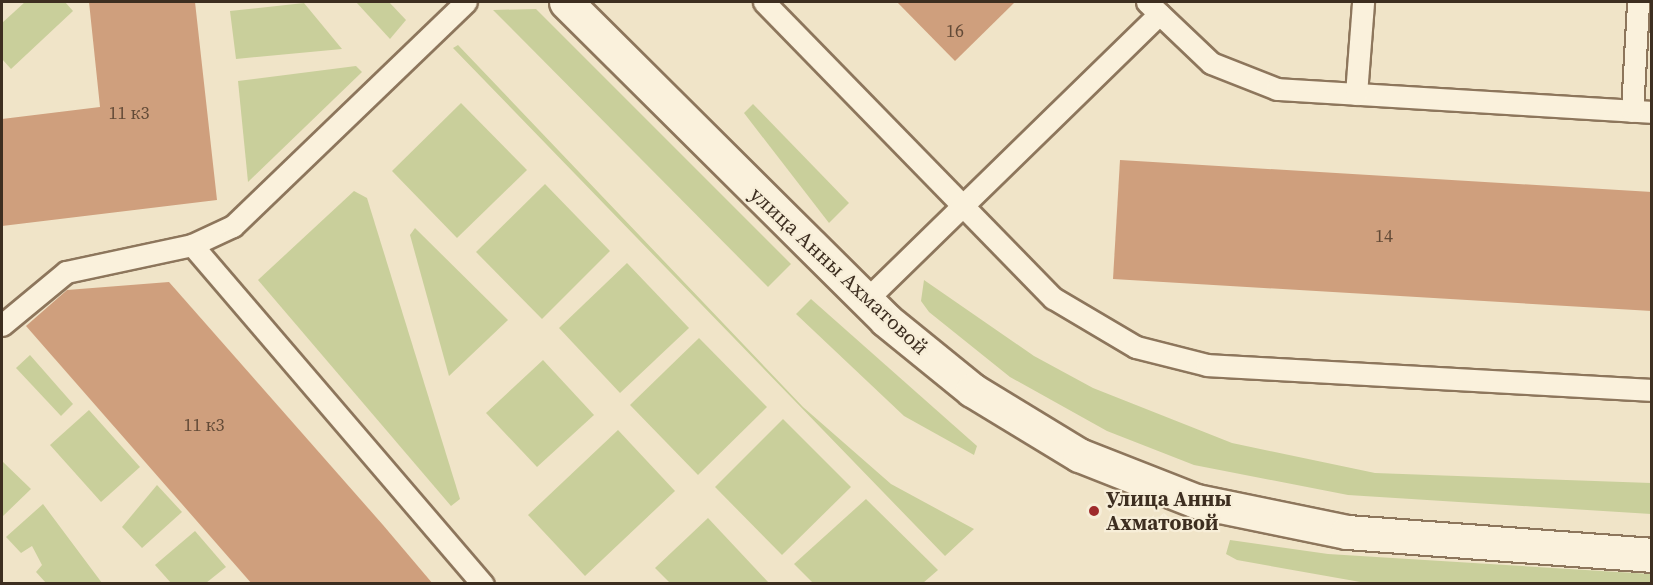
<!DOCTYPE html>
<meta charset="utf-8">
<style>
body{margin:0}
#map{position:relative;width:1653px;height:585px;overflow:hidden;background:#f0e4c8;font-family:"Source Serif 4",serif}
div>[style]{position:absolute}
.green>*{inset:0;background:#c9cf9b}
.building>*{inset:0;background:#cf9f7d}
.roads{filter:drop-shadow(2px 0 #8d765c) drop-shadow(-2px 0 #8d765c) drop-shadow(0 2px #8d765c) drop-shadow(0 -2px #8d765c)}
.service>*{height:21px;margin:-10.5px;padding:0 10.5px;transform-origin:10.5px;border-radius:10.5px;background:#faf1dc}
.minor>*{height:33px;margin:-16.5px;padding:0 16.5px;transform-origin:16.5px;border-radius:16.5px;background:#faf1dc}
.dots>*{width:16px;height:16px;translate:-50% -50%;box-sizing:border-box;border:3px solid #f7eed8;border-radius:50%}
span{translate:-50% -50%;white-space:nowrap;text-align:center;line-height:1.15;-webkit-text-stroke:4.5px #f7eed8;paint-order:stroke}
.number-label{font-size:18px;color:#624a37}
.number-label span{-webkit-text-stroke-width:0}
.street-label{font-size:21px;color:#3d2e20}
.poi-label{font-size:21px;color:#3d2e20;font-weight:700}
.left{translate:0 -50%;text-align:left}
.frame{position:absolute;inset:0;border:3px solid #3d2e20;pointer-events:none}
</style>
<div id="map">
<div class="green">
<i style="clip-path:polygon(25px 2px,65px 2px,73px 11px,11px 69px,2px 59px,2px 23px)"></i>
<i style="clip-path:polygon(356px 2px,389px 2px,406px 20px,390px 39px)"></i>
<i style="clip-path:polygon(304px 3px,342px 49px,236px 59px,230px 11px)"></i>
<i style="clip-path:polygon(536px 9px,791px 264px,768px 287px,493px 10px)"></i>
<i style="clip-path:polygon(458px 45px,803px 407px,891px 484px,974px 529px,945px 556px,453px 48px)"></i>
<i style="clip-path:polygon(356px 66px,362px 72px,248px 182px,238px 81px)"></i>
<i style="clip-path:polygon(461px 103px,527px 170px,457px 238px,392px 171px)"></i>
<i style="clip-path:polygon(753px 104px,849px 203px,829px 223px,744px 113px)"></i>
<i style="clip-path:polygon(545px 184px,610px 251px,542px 319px,476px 252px)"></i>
<i style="clip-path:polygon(354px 191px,367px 198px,460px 499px,451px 506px,258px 280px)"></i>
<i style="clip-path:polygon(415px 228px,508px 320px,449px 376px,410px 235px)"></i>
<i style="clip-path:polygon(627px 263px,689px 328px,620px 393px,559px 328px)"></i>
<i style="clip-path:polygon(924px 280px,1034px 356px,1093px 388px,1232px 443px,1375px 473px,1651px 483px,1651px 514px,1348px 495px,1194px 465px,1107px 431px,1010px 377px,929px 312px,921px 301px)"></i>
<i style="clip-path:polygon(811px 299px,977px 446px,974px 455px,904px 416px,796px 314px)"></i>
<i style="clip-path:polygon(699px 338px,767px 407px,698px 475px,630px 405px)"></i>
<i style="clip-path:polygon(30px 355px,73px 404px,61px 416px,16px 368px)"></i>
<i style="clip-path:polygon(543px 360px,594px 415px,537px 467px,486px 413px)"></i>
<i style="clip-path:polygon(89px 410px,140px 467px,101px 502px,50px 445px)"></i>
<i style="clip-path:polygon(783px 419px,851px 487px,782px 555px,715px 487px)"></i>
<i style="clip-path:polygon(618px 430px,675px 491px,585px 576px,528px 515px)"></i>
<i style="clip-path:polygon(2px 461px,31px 489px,2px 517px)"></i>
<i style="clip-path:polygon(157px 485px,182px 512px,142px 548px,122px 527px)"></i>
<i style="clip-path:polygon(866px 499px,938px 570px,923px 583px,813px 583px,794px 564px)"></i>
<i style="clip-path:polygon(43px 504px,102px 583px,46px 583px,36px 572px,42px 565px,32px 546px,21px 553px,6px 537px)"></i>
<i style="clip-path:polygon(708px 518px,769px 583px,670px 583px,655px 568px)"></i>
<i style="clip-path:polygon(195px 531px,226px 567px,206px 583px,171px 583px,155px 565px)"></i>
<i style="clip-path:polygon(1230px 540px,1328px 554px,1651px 574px,1651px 583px,1366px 583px,1237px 560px,1226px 554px)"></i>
</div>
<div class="building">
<i style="clip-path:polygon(89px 2px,195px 2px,217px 200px,2px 226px,2px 119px,100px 107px)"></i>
<i style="clip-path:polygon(897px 2px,1015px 2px,955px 61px)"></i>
<i style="clip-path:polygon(1120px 160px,1652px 192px,1652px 311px,1113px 279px)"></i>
<i style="clip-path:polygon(169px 282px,383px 525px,433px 584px,252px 584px,26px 326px,67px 290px)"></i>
</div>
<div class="roads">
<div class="service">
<i style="left:764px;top:2px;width:414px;rotate:45.7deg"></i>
<i style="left:1053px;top:298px;width:96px;rotate:30.6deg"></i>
<i style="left:1136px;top:347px;width:73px;rotate:14.2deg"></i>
<i style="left:1207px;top:365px;width:446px;rotate:3.2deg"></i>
<i style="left:1147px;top:2px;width:88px;rotate:43.6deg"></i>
<i style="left:1211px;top:63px;width:71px;rotate:21.5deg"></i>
<i style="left:1277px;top:89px;width:376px;rotate:3.5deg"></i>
<i style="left:1356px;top:94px;width:92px;rotate:-85.6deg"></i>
<i style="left:1632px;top:111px;width:109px;rotate:-86.8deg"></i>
<i style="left:192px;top:245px;width:447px;rotate:49.4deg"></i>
<i style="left:865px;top:301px;width:411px;rotate:-44.3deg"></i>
<i style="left:2px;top:325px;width:83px;rotate:-39.6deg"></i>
<i style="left:66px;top:272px;width:129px;rotate:-12.1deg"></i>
<i style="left:192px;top:245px;width:45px;rotate:-24.9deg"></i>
<i style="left:233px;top:226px;width:323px;rotate:-43.9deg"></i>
</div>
<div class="minor">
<i style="left:566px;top:2px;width:451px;rotate:44.8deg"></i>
<i style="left:886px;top:320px;width:111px;rotate:39.1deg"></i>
<i style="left:972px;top:390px;width:125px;rotate:31.3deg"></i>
<i style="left:1079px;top:455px;width:126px;rotate:21.5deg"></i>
<i style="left:1196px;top:501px;width:154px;rotate:11.6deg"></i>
<i style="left:1347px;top:532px;width:306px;rotate:4.3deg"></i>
</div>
</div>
<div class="dots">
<i style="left:1094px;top:511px;background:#9e2a2b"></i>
</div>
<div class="number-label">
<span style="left:955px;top:31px">16</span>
<span style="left:129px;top:113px">11 к3</span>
<span style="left:1384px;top:236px">14</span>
<span style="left:204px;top:425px">11 к3</span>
</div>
<div class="street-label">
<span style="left:839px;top:271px;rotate:43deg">улица Анны Ахматовой</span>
</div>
<div class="poi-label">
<span class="left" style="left:1106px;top:511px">Улица Анны<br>Ахматовой</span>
</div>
<div class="frame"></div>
</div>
